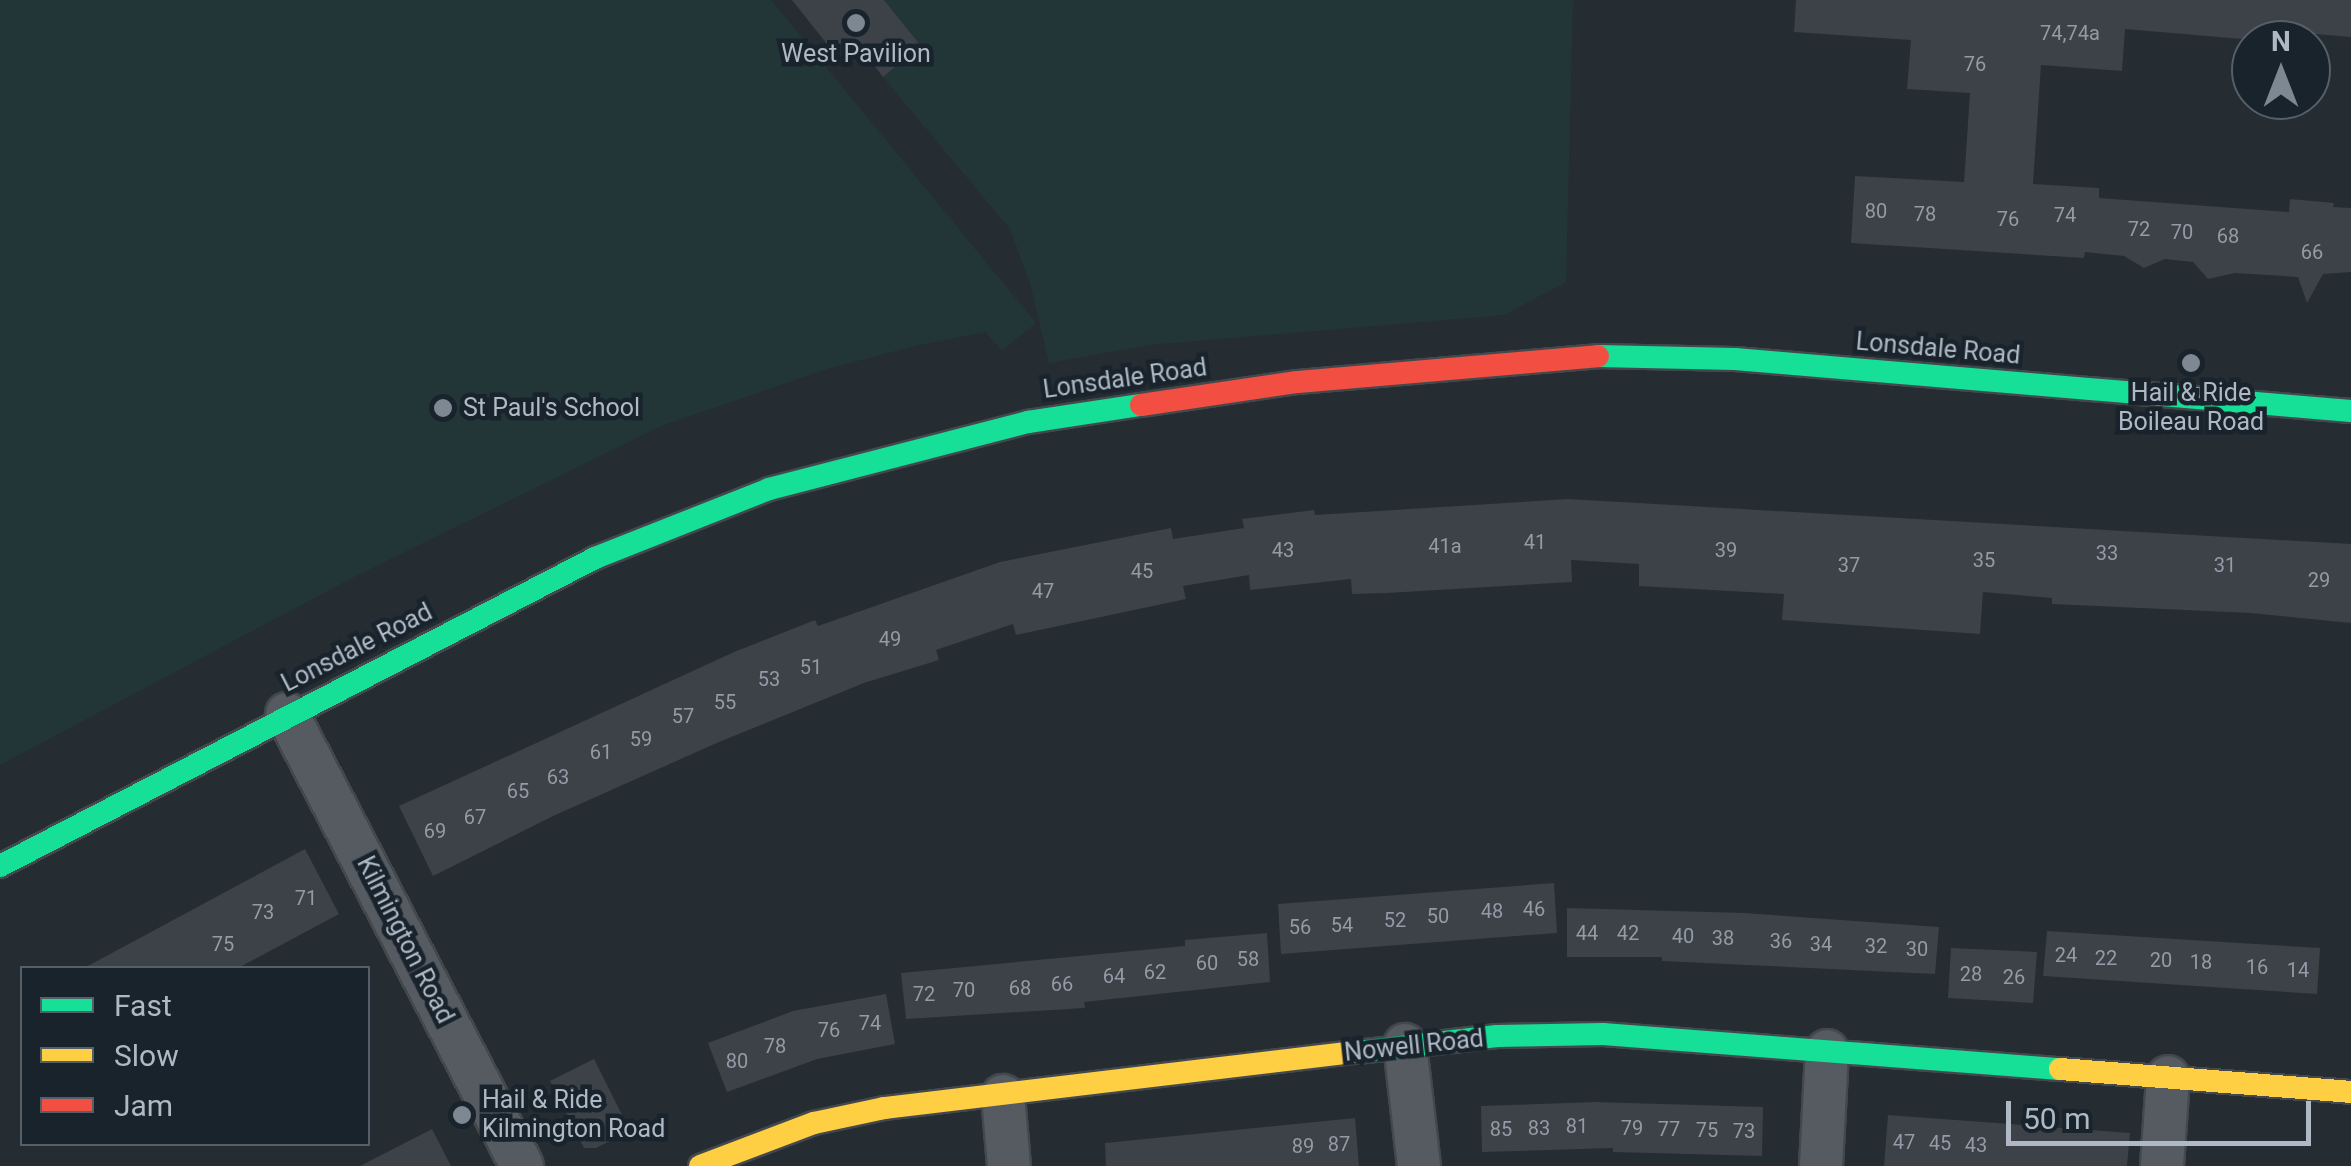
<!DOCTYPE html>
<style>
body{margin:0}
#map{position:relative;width:2351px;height:1166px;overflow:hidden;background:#252c32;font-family:Roboto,sans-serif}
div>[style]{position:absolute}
.green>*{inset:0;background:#223637}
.building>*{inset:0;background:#3c4247}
.roads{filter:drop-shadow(2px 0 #43484d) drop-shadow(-2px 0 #43484d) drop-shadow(0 2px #43484d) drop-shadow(0 -2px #43484d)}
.street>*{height:42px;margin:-21px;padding:0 21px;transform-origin:21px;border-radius:21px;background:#565a61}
.fast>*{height:22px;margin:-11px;padding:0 11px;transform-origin:11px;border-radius:11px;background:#16e098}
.slow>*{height:22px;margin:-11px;padding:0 11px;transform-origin:11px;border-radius:11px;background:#ffcf43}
.jam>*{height:22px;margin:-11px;padding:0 11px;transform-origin:11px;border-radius:11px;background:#f24e42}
.dots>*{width:28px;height:28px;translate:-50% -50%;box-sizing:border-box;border:5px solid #19232c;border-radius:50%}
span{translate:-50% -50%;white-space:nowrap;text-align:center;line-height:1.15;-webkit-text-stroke:9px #19232c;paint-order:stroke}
.number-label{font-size:20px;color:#929ba6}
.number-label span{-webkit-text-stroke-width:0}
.poi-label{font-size:25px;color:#aeb9c5}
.left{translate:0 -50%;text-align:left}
.street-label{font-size:25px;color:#aeb9c5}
.legend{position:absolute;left:20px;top:966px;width:350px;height:180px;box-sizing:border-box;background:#19232c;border:2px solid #555f69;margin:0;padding:12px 18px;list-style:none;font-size:30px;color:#aeb9c5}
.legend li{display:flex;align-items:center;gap:20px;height:50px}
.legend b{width:50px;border:2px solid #555f69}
.north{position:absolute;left:2231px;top:20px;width:100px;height:100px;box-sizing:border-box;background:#19232c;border:2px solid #555f69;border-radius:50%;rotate:0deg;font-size:28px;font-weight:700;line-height:40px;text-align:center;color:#aeb9c5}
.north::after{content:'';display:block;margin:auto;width:35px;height:45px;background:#7e8892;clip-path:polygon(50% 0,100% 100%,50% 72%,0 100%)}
.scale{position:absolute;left:2006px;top:1101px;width:305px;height:45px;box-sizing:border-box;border:5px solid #aeb9c5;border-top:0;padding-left:12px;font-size:30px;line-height:35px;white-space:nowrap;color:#aeb9c5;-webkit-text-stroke:8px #19232c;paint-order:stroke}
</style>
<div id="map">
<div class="green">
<i style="clip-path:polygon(0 0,771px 0,1036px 323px,1002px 350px,985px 332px,915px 346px,827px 369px,661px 426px,354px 577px,0 765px)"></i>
<i style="clip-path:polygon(884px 0,1573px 0,1566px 282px,1504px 315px,1148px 345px,1049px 363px,1030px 283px,1010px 229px,883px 77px,921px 46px)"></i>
</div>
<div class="building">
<i style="clip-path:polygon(792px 0,884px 0,921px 46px,883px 77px,864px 52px,857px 57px,851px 49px,838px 58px)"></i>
<i style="clip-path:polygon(1796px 0,2351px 0,2351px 37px,2281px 31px,2280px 40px,2254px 40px,2125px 29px,2122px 71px,2041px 65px,2033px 184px,2099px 188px,2099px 198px,2289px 212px,2290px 199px,2334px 203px,2333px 207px,2351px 208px,2351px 272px,2323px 274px,2307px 303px,2298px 277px,2235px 273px,2208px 279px,2193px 262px,2165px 259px,2144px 268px,2124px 256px,2085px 252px,2084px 258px,1851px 243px,1855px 176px,1964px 182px,1970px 93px,1907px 89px,1911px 40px,1794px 32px)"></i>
<i style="clip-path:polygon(1568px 499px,2351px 544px,2351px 623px,2251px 613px,2052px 604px,2052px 598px,1983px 592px,1980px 634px,1782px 620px,1784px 594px,1639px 586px,1639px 564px,1571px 560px,1572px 582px,1387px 593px,1352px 594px,1351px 579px,1250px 590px,1249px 575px,1183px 586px,1186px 599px,1016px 635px,1013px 624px,936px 650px,939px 660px,864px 683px,719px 742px,553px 816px,433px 876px,399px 806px,734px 652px,815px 620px,818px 626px,1000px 562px,1171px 528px,1173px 539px,1244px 528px,1242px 519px,1314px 510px,1315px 515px)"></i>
<i style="clip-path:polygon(305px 849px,339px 914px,238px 968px,84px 968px)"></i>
<i style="clip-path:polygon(1554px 883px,1557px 933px,1281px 954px,1278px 904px)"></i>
<i style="clip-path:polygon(1567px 908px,1744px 913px,1939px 927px,1935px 974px,1662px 961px,1662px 957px,1567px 957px)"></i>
<i style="clip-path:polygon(2047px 931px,2320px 948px,2317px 994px,2043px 976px)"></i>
<i style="clip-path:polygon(1267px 933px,1270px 982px,1084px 1002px,1085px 1008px,906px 1019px,901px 973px,1185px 946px,1185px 940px)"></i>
<i style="clip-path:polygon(1951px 948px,2037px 952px,2033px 1003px,1948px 998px)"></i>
<i style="clip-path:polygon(886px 994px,895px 1044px,817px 1059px,727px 1092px,708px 1043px,793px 1011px)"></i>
<i style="clip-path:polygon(594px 1059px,630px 1131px,596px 1148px,584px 1148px,550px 1081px)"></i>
<i style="clip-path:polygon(1596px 1102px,1763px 1107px,1762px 1156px,1613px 1152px,1613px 1148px,1482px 1152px,1481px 1106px)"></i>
<i style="clip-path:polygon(1888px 1115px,2130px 1133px,2127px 1166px,1884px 1166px)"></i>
<i style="clip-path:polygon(1355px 1118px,1359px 1166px,1106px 1166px,1105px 1143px)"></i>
<i style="clip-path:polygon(432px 1129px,451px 1166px,360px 1166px)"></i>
</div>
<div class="roads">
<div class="street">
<i style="left:287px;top:714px;width:509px;rotate:62.53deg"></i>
<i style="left:1405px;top:1045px;width:122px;rotate:83.4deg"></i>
<i style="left:1003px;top:1096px;width:70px;rotate:85.1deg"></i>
<i style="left:1821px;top:1166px;width:115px;rotate:-87deg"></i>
<i style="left:2162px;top:1166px;width:89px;rotate:-86.1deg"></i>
</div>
<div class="fast">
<i style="left:1598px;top:356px;width:137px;rotate:1.3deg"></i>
<i style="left:1735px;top:359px;width:618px;rotate:4.83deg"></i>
<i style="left:0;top:866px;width:670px;rotate:-27.37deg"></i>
<i style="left:595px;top:558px;width:187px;rotate:-21.6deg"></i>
<i style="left:769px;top:489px;width:268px;rotate:-14.5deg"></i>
<i style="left:1028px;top:422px;width:114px;rotate:-8.6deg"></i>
<i style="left:1357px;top:1052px;width:141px;rotate:-6.5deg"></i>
<i style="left:1497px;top:1036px;width:106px;rotate:-1.1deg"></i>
<i style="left:1603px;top:1034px;width:458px;rotate:4.4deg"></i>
</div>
<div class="slow">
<i style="left:2060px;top:1069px;width:292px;rotate:4.5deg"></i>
<i style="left:700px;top:1166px;width:122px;rotate:-20.7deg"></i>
<i style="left:814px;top:1123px;width:72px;rotate:-12.1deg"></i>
<i style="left:884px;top:1108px;width:476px;rotate:-6.8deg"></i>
</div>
<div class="jam">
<i style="left:1141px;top:405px;width:158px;rotate:-8.4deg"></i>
<i style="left:1297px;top:382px;width:302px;rotate:-4.9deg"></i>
</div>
</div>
<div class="dots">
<i style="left:856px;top:23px;background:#7e8892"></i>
<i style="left:2191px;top:363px;background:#7e8892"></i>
<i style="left:443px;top:408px;background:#7e8892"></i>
<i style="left:462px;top:1115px;background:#7e8892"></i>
</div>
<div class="number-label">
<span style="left:2070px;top:33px">74,74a</span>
<span style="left:1975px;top:64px">76</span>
<span style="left:1876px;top:211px">80</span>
<span style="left:1925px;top:214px">78</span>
<span style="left:2065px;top:215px">74</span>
<span style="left:2008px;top:219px">76</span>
<span style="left:2139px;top:229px">72</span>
<span style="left:2182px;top:232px">70</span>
<span style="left:2228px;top:236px">68</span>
<span style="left:2312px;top:252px">66</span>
<span style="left:1535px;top:542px">41</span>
<span style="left:1445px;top:546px">41a</span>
<span style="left:1283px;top:550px">43</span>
<span style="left:1726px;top:550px">39</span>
<span style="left:2107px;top:553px">33</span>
<span style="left:1984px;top:560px">35</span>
<span style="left:1849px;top:565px">37</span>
<span style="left:2225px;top:565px">31</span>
<span style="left:1142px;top:571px">45</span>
<span style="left:2319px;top:580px">29</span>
<span style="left:1043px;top:591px">47</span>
<span style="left:890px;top:639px">49</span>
<span style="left:811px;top:667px">51</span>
<span style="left:769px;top:679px">53</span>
<span style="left:725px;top:702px">55</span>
<span style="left:683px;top:716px">57</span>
<span style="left:641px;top:739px">59</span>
<span style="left:601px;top:752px">61</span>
<span style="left:558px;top:777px">63</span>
<span style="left:518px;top:791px">65</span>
<span style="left:475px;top:817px">67</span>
<span style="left:435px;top:831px">69</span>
<span style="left:306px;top:898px">71</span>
<span style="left:1534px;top:909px">46</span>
<span style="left:1492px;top:911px">48</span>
<span style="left:263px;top:912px">73</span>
<span style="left:1438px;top:916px">50</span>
<span style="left:1395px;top:920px">52</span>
<span style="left:1342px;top:925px">54</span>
<span style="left:1300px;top:927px">56</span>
<span style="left:1587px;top:933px">44</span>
<span style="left:1628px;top:933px">42</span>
<span style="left:1683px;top:936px">40</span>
<span style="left:1723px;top:938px">38</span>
<span style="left:1781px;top:941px">36</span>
<span style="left:223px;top:944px">75</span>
<span style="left:1821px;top:944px">34</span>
<span style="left:1876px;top:946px">32</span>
<span style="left:1917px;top:949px">30</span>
<span style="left:2066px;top:955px">24</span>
<span style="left:2106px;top:958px">22</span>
<span style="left:1248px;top:959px">58</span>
<span style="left:2161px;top:960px">20</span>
<span style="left:2201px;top:962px">18</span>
<span style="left:1207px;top:963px">60</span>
<span style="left:2257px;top:967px">16</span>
<span style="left:2298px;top:970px">14</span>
<span style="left:1155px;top:972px">62</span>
<span style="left:1971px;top:974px">28</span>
<span style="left:1114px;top:976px">64</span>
<span style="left:2014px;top:977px">26</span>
<span style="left:1062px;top:984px">66</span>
<span style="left:1020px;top:988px">68</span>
<span style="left:964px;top:990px">70</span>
<span style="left:924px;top:994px">72</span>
<span style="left:870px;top:1023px">74</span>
<span style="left:829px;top:1030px">76</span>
<span style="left:775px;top:1046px">78</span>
<span style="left:737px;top:1061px">80</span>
<span style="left:1577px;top:1126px">81</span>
<span style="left:1539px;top:1128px">83</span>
<span style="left:1632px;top:1128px">79</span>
<span style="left:1501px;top:1129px">85</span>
<span style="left:1669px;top:1129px">77</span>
<span style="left:1707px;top:1130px">75</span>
<span style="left:1744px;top:1131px">73</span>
<span style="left:1904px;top:1142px">47</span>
<span style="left:1940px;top:1143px">45</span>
<span style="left:1339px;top:1144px">87</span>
<span style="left:1976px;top:1145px">43</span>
<span style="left:1303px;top:1146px">89</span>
</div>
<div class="poi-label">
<span style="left:856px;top:54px">West Pavilion</span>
<span style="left:2191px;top:408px">Hail &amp; Ride<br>Boileau Road</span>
<span class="left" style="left:463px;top:408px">St Paul's School</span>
<span class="left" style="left:482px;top:1115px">Hail &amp; Ride<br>Kilmington Road</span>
</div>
<div class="street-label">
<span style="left:1938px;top:349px;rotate:5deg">Lonsdale Road</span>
<span style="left:1125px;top:379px;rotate:-8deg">Lonsdale Road</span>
<span style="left:357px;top:648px;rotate:-27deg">Lonsdale Road</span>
<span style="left:405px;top:940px;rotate:63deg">Kilmington Road</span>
<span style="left:1414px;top:1046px;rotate:-6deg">Nowell Road</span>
</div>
<ul class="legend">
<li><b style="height:12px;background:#16e098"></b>Fast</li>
<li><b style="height:12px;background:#ffcf43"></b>Slow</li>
<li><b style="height:12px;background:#f24e42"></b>Jam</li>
</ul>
<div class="north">N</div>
<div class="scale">50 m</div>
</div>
